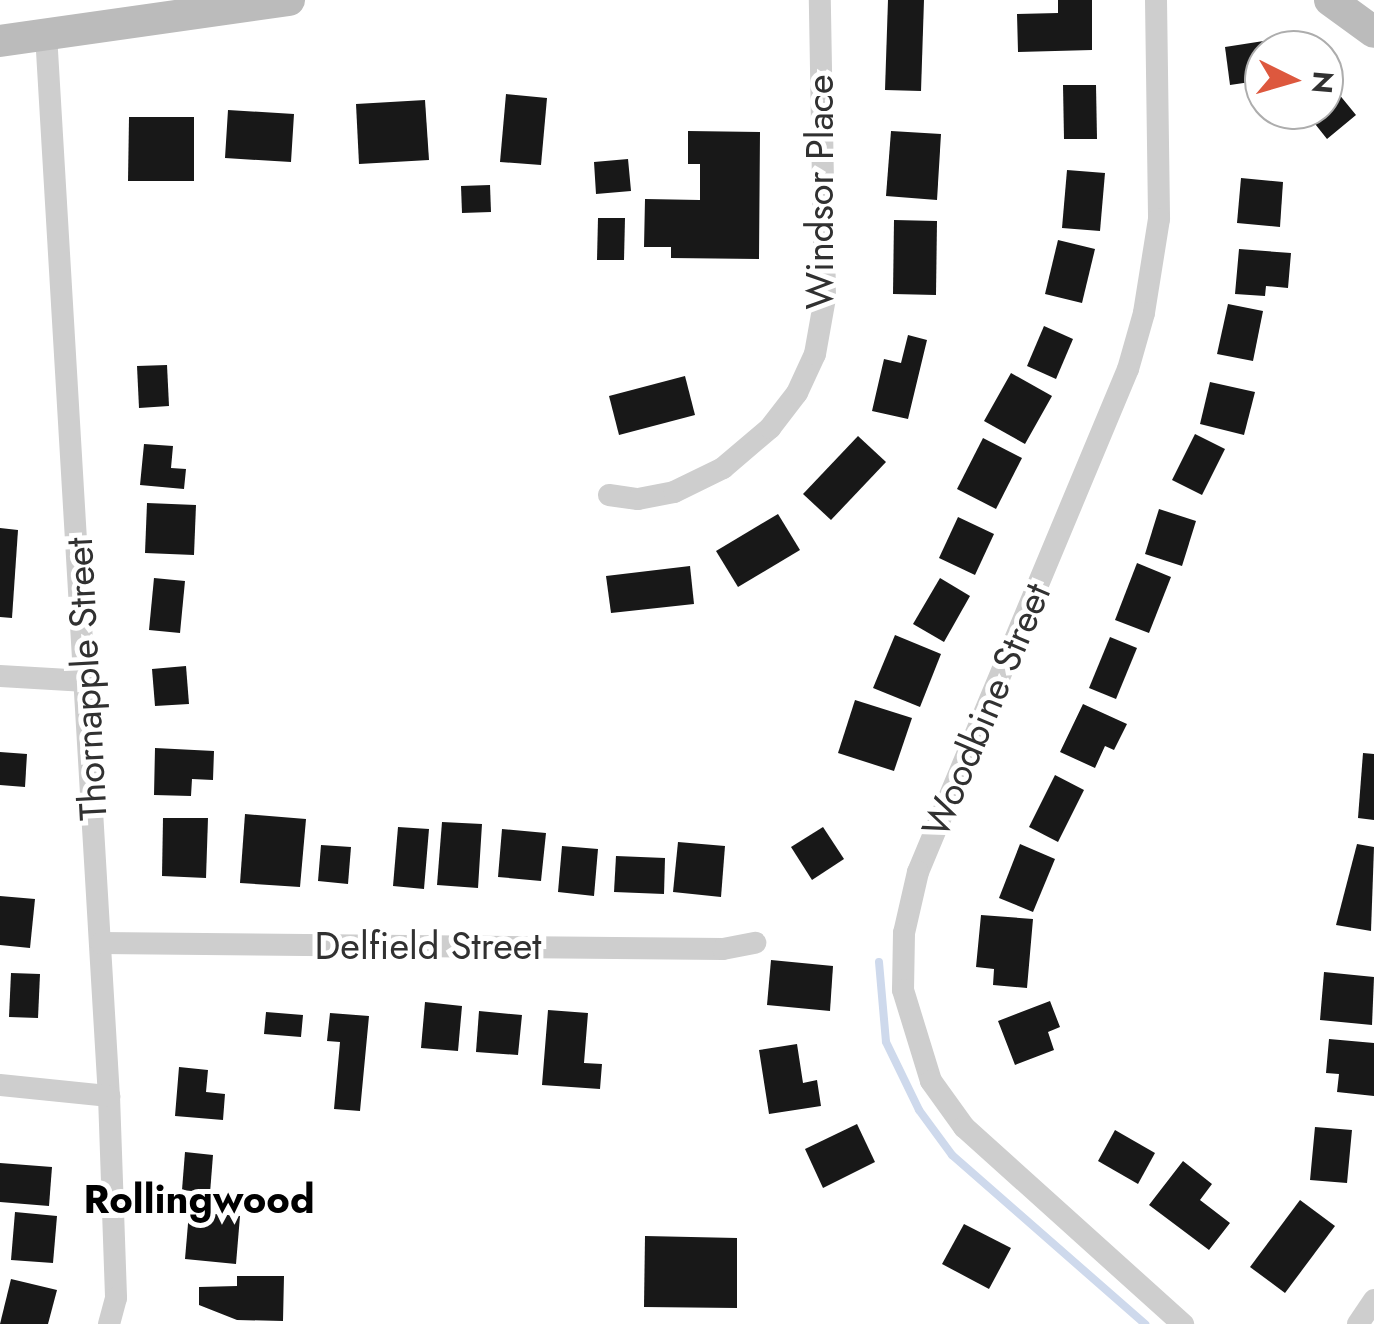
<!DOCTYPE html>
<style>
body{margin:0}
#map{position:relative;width:1374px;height:1324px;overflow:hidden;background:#fff;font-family:Jost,sans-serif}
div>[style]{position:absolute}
.stream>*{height:8px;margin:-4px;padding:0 4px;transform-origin:4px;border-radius:4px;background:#ced9ec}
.building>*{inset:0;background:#181818}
.street>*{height:22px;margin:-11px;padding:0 11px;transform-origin:11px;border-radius:11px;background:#cecece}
.secondary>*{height:32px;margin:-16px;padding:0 16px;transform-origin:16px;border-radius:16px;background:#bbb}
span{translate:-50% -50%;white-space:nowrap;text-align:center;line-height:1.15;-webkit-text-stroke:10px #fff;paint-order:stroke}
.street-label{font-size:38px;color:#313131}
.neighbourhood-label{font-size:40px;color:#000;font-weight:700}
.north{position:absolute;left:1244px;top:30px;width:100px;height:100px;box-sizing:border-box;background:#fff;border:2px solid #adadad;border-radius:50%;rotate:95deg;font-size:28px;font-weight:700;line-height:40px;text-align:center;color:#313131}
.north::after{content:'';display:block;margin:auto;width:35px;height:45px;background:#dd583e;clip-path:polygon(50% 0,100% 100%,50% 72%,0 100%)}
</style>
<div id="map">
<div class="stream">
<i style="left:879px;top:962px;width:80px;rotate:85deg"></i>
<i style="left:886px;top:1042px;width:76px;rotate:64.1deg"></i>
<i style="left:919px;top:1110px;width:56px;rotate:53.7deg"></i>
<i style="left:952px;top:1155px;width:257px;rotate:41.2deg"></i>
</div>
<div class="building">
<i style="clip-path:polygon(888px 0,924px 0,921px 91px,885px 90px)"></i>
<i style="clip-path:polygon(1058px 0,1092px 0,1092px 50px,1018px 52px,1017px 14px,1058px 13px)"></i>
<i style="clip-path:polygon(1270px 40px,1264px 80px,1230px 85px,1225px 47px)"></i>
<i style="clip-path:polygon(1329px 82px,1356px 115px,1327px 139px,1304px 110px,1324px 110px)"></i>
<i style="clip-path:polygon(1063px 85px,1096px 85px,1097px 139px,1064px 139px)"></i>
<i style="clip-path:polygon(506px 94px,547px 98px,541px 165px,500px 162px)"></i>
<i style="clip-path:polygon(425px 100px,429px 160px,359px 164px,356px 104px)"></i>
<i style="clip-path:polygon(228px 110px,294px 114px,291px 162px,225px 158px)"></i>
<i style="clip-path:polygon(129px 117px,194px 117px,194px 181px,128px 181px)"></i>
<i style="clip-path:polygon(688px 131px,760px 132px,759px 259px,671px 258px,671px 247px,644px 247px,645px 199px,700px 200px,700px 164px,688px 164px)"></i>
<i style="clip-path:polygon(891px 131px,941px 134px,937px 200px,886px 196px)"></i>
<i style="clip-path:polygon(628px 159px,631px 191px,596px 194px,594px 162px)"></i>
<i style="clip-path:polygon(1067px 170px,1105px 173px,1100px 231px,1062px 228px)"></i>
<i style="clip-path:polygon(1241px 178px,1283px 182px,1280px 227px,1237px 223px)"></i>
<i style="clip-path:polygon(490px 185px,491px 212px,462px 213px,461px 186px)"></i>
<i style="clip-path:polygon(598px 218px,625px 218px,624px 260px,597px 260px)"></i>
<i style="clip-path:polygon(894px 220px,937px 221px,936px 295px,893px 294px)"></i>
<i style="clip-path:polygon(1058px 240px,1095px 249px,1082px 303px,1045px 294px)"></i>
<i style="clip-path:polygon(1239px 249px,1291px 253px,1288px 288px,1266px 286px,1265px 296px,1235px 294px)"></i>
<i style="clip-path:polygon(1228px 304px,1263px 311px,1253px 361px,1217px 354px)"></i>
<i style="clip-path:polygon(1044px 326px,1073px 339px,1056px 379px,1027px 366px)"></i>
<i style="clip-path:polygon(908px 335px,927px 340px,908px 419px,872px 411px,884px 359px,901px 363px)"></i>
<i style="clip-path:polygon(167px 365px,169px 406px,139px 408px,137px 366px)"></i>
<i style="clip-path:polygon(1011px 373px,1052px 396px,1025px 444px,984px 421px)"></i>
<i style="clip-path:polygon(685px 376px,695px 415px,619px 435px,609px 396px)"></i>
<i style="clip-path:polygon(1210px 382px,1255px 392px,1244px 435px,1200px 424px)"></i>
<i style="clip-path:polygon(1195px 434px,1225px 449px,1202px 495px,1172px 480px)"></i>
<i style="clip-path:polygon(858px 436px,886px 462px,831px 520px,803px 494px)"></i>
<i style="clip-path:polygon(983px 438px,1022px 458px,996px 509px,957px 489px)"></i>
<i style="clip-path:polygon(144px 444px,173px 446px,171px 468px,186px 469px,184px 489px,140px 485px)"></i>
<i style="clip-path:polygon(147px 503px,196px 505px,194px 555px,145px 553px)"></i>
<i style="clip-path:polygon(1159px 509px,1196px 521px,1182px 566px,1145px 554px)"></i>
<i style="clip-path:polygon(778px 514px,800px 550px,738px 587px,716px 551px)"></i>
<i style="clip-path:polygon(958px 517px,994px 534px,975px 575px,939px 558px)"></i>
<i style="clip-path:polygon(0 528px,18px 530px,12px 618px,0 617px)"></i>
<i style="clip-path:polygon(1137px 563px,1171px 577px,1149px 633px,1115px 620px)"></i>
<i style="clip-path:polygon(690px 566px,694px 604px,611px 613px,606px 576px)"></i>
<i style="clip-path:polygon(154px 578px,185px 581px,180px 633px,149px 630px)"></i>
<i style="clip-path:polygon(940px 578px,970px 596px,944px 642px,913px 624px)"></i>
<i style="clip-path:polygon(895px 635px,941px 654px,920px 707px,873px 688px)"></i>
<i style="clip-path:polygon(1110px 637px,1137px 648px,1116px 699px,1089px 688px)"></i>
<i style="clip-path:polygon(186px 666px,189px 704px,155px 706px,152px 669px)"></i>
<i style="clip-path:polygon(855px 700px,912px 718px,894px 771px,838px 753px)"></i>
<i style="clip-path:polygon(1083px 704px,1127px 724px,1114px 750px,1105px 746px,1095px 768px,1060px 752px)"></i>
<i style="clip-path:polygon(155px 748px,214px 751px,213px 780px,192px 779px,191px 796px,154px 795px)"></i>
<i style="clip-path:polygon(0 752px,27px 754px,25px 787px,0 785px)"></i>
<i style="clip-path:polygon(1363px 753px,1374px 754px,1374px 820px,1358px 818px)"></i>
<i style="clip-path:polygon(1055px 775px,1084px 790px,1058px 842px,1029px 827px)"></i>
<i style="clip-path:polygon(245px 814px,306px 819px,300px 887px,240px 883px)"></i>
<i style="clip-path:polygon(163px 818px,208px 818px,206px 878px,162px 876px)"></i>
<i style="clip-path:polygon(442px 822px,482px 824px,478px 888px,437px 885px)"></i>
<i style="clip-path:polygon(398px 827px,429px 829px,424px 889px,393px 886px)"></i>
<i style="clip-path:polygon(823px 827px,844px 859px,812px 880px,791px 847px)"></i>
<i style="clip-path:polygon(502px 829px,546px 833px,541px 881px,498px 877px)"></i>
<i style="clip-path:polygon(678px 842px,725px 846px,721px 897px,673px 892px)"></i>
<i style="clip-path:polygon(1020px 844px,1055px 859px,1033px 912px,999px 898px)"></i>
<i style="clip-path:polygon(1357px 844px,1374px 847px,1371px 931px,1336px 925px)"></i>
<i style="clip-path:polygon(321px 845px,351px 847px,348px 884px,318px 881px)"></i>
<i style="clip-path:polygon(562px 846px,598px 849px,594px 896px,558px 892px)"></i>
<i style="clip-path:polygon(616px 856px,665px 858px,664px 894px,614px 892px)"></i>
<i style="clip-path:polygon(0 896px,35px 899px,30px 948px,0 945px)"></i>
<i style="clip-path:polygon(981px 915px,1033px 919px,1027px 988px,993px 985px,994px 969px,976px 967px)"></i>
<i style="clip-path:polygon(771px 960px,833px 966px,830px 1011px,767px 1005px)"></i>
<i style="clip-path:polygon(1324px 972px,1374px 977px,1372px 1025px,1320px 1020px)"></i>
<i style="clip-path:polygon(11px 973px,40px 974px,38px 1018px,9px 1017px)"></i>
<i style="clip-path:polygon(1050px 1001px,1060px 1027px,1048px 1032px,1054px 1050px,1015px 1065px,998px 1021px)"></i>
<i style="clip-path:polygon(425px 1002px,462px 1006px,458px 1051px,421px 1048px)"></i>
<i style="clip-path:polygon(548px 1010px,588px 1013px,584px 1063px,602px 1064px,600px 1089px,542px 1085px)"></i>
<i style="clip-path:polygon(479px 1011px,522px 1015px,518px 1055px,476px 1052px)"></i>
<i style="clip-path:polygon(266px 1012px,303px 1015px,301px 1037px,264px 1034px)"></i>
<i style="clip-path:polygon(330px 1013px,369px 1016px,360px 1111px,334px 1109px,340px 1042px,327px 1041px)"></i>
<i style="clip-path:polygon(1329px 1039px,1374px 1043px,1374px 1096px,1337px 1092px,1339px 1074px,1326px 1073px)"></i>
<i style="clip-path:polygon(797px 1044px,803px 1083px,817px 1080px,821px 1106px,769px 1114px,759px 1050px)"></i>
<i style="clip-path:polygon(179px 1067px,208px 1070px,206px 1092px,225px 1094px,223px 1120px,175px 1116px)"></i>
<i style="clip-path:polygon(857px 1124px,875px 1162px,823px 1188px,805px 1149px)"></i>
<i style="clip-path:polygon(1315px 1127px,1352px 1130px,1347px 1183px,1310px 1180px)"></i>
<i style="clip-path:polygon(1115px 1130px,1155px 1153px,1138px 1184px,1098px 1161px)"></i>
<i style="clip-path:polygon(185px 1152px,213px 1155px,210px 1193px,182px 1190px)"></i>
<i style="clip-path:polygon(1183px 1161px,1212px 1184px,1200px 1200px,1230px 1223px,1209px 1250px,1149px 1205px)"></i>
<i style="clip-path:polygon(0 1163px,52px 1167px,49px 1206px,0 1202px)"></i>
<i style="clip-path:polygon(1300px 1200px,1335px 1226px,1285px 1293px,1250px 1267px)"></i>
<i style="clip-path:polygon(15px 1212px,57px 1216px,53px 1263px,11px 1260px)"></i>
<i style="clip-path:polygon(189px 1212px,240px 1216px,236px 1264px,185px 1259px)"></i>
<i style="clip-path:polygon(964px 1224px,1011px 1248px,989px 1289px,942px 1264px)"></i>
<i style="clip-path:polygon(645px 1236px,737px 1238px,737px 1308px,644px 1307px)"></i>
<i style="clip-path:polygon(237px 1276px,284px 1276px,283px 1321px,237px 1320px,199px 1305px,199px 1287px,237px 1286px)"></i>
<i style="clip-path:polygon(11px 1279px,57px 1290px,48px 1324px,0 1324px)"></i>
</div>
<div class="street">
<i style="left:1156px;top:0;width:219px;rotate:89.2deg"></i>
<i style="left:1159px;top:219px;width:95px;rotate:99.1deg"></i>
<i style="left:1144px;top:313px;width:58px;rotate:105.9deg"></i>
<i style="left:1128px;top:369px;width:545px;rotate:112.66deg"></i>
<i style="left:918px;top:872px;width:63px;rotate:102.9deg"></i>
<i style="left:904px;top:933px;width:57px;rotate:91deg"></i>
<i style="left:903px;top:990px;width:95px;rotate:72.9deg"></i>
<i style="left:931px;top:1081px;width:57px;rotate:54.3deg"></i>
<i style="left:964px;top:1127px;width:295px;rotate:42deg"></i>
<i style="left:46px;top:34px;width:1064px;rotate:86.61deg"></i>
<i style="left:109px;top:1096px;width:202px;rotate:88deg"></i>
<i style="left:116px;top:1298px;width:27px;rotate:105deg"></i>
<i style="left:609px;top:495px;width:29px;rotate:8deg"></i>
<i style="left:638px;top:499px;width:37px;rotate:-11deg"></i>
<i style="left:674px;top:492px;width:55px;rotate:-26.1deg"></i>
<i style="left:723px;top:468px;width:62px;rotate:-40.4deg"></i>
<i style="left:770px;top:428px;width:44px;rotate:-52.4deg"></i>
<i style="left:797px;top:393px;width:43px;rotate:-65.2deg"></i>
<i style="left:815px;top:354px;width:57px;rotate:-79.9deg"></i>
<i style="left:825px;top:298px;width:298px;rotate:-91deg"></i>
<i style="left:0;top:676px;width:86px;rotate:3.3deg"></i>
<i style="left:101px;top:943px;width:622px;rotate:0.55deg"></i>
<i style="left:723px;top:949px;width:33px;rotate:-11deg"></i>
<i style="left:0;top:1085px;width:110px;rotate:5.8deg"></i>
<i style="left:1358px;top:1324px;width:29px;rotate:-56deg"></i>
</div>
<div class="secondary">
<i style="left:1330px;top:0;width:54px;rotate:36deg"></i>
<i style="left:0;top:41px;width:292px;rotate:-8.1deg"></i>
</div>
<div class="street-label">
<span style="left:820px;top:192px;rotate:-90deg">Windsor Place</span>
<span style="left:86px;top:679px;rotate:-93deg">Thornapple Street</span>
<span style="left:986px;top:710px;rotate:-67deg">Woodbine Street</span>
<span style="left:428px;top:946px">Delfield Street</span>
</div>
<div class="neighbourhood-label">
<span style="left:199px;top:1199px">Rollingwood</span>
</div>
<div class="north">N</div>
</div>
